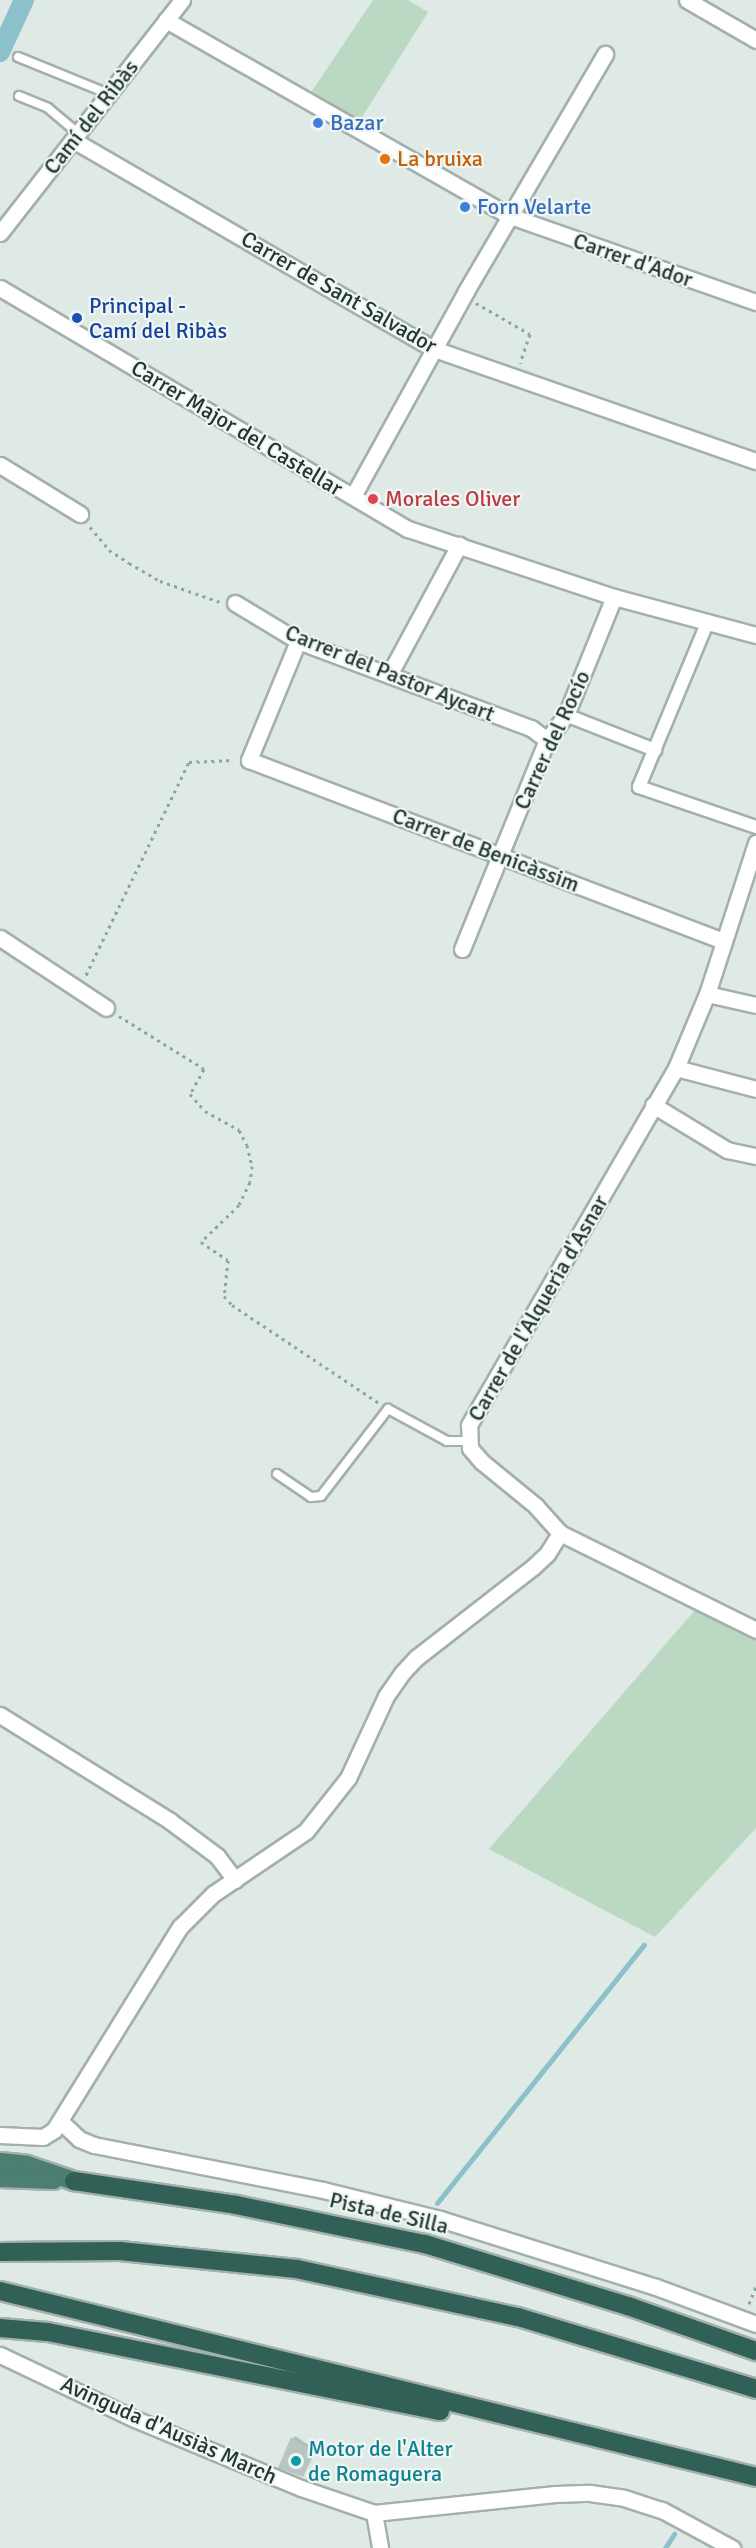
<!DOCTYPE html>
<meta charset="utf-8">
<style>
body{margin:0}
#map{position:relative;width:756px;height:2548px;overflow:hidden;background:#dfe9e5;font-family:Signika,sans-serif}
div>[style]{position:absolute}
.green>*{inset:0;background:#bad8c2}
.shadow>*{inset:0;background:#0003}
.stream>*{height:5px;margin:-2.5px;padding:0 2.5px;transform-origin:2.5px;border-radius:2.5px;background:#8cc0ca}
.canal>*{height:20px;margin:-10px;padding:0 10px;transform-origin:10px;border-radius:10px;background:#8cc0ca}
.building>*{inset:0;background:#b8c6c1}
.path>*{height:3px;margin-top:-1.5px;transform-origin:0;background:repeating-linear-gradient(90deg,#83aa9d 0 3px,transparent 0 7.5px)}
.roads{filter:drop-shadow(2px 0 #a3b0ab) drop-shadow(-2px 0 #a3b0ab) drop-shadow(0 2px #a3b0ab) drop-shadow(0 -2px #a3b0ab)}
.service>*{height:8px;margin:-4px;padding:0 4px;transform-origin:4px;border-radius:4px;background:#fff}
.pedestrian>*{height:12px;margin:-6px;padding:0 6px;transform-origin:6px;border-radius:6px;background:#fff}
.minor>*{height:15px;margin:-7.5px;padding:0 7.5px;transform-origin:7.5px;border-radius:7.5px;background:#fff}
.trunk>*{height:18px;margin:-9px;padding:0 9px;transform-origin:9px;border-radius:9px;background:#4c7e72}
.motorway>*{height:18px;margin:-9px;padding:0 9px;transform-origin:9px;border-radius:9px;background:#316156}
.dots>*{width:16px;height:16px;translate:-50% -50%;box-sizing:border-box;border:3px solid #eff6f3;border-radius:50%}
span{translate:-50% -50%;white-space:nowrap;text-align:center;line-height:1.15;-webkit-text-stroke:4.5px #eff6f3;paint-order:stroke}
.street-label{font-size:22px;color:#223731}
.shop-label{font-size:22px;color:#366cbe}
.left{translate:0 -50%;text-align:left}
.food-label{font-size:22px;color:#c56008}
.transit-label{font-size:22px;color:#164399}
.health-label{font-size:22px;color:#be3a42}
.culture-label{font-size:22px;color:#0d838f}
</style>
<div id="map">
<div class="green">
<i style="clip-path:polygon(373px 0,408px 0,428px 12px,359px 122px,308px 97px)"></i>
<i style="clip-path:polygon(695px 1610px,756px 1640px,756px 1828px,655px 1937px,489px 1849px)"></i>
</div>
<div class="shadow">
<i style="clip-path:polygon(295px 2436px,316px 2450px,304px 2473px,280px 2467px)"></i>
</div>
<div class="stream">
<i style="left:0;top:39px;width:43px;rotate:-65.2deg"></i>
<i style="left:437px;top:2203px;width:331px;rotate:-51.3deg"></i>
<i style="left:665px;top:2548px;width:17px;rotate:-57deg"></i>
</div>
<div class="canal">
<i style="left:0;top:52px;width:57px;rotate:-65.2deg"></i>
</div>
<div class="building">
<i style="clip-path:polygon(291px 2437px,315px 2452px,303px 2477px,278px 2468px)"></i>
</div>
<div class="path">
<i style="left:476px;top:303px;width:62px;rotate:29.9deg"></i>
<i style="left:530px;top:334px;width:31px;rotate:109deg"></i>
<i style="left:90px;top:527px;width:30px;rotate:50deg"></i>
<i style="left:109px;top:550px;width:24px;rotate:33deg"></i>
<i style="left:129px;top:563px;width:36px;rotate:30deg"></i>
<i style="left:160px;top:581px;width:64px;rotate:19.3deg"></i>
<i style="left:86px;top:975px;width:237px;rotate:-64.2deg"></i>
<i style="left:189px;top:762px;width:45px;rotate:-2.5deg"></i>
<i style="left:119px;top:1016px;width:100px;rotate:31.9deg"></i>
<i style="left:204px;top:1069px;width:29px;rotate:119deg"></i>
<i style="left:190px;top:1094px;width:23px;rotate:49deg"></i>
<i style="left:205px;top:1111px;width:39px;rotate:29deg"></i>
<i style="left:239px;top:1130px;width:17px;rotate:62deg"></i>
<i style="left:247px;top:1145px;width:22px;rotate:77deg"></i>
<i style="left:252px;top:1166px;width:16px;rotate:97deg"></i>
<i style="left:250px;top:1182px;width:25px;rotate:116deg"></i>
<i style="left:239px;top:1205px;width:53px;rotate:135.8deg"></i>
<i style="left:201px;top:1242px;width:32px;rotate:34deg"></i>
<i style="left:228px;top:1260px;width:36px;rotate:96deg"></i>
<i style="left:224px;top:1296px;width:12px;rotate:48deg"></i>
<i style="left:232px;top:1305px;width:177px;rotate:33.7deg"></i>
<i style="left:749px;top:2304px;width:19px;rotate:-69deg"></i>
</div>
<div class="roads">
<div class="service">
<i style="left:18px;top:57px;width:98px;rotate:22.1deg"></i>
<i style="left:19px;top:96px;width:31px;rotate:22deg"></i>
<i style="left:48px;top:108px;width:39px;rotate:40deg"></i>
<i style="left:277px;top:1474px;width:41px;rotate:34.1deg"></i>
<i style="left:311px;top:1497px;width:10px;rotate:-6deg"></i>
<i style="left:321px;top:1496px;width:110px;rotate:-52.4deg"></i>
<i style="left:388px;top:1409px;width:67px;rotate:28.5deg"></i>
<i style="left:447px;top:1441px;width:22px"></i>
</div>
<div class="pedestrian">
<i style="left:708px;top:621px;width:180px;rotate:112.6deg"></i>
<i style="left:639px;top:787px;width:124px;rotate:18.9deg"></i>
<i style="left:566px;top:715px;width:96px;rotate:21.5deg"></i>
</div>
<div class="minor">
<i style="left:687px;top:0;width:80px;rotate:30.1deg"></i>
<i style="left:166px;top:20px;width:396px;rotate:29.7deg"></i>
<i style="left:510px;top:216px;width:261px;rotate:19.3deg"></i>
<i style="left:73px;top:140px;width:417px;rotate:30.1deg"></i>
<i style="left:434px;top:349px;width:341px;rotate:19.2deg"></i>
<i style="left:0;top:233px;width:296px;rotate:-52deg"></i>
<i style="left:0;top:288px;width:474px;rotate:30.6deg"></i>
<i style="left:408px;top:529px;width:217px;rotate:18.3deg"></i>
<i style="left:614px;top:597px;width:147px;rotate:15deg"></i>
<i style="left:0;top:465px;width:94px;rotate:31.5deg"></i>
<i style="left:353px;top:496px;width:234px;rotate:-61.1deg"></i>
<i style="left:466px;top:291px;width:275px;rotate:-59.6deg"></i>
<i style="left:235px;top:603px;width:74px;rotate:31.1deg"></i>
<i style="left:298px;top:641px;width:249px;rotate:20.5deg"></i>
<i style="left:531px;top:728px;width:20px;rotate:37deg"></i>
<i style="left:298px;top:641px;width:129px;rotate:112.4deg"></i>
<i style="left:249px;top:760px;width:507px;rotate:20.9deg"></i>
<i style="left:389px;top:675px;width:148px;rotate:-61.7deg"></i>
<i style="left:0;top:938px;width:127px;rotate:33.4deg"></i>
<i style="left:462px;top:949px;width:226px;rotate:-67.9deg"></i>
<i style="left:547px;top:740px;width:31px;rotate:-53deg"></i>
<i style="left:566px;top:715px;width:127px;rotate:-67.9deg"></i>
<i style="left:707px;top:994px;width:50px;rotate:12.7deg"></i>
<i style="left:676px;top:1068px;width:83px;rotate:14.7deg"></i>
<i style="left:653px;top:1105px;width:87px;rotate:31.3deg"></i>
<i style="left:727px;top:1150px;width:30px;rotate:12deg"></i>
<i style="left:560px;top:1533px;width:36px;rotate:-132deg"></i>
<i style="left:536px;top:1506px;width:70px;rotate:-140.8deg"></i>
<i style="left:482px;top:1462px;width:18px;rotate:-131deg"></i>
<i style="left:470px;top:1448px;width:23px;rotate:-92deg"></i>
<i style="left:469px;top:1425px;width:413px;rotate:-59.9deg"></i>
<i style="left:676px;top:1068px;width:80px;rotate:-67.3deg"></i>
<i style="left:707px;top:994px;width:159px;rotate:-72deg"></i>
<i style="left:560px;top:1533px;width:219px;rotate:26.3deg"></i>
<i style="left:0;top:1715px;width:200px;rotate:31.9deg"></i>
<i style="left:170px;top:1821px;width:59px;rotate:36.7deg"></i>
<i style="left:217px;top:1856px;width:30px;rotate:53deg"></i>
<i style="left:60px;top:2121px;width:26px;rotate:43deg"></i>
<i style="left:79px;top:2139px;width:16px;rotate:22deg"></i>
<i style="left:94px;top:2145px;width:233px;rotate:11.1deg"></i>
<i style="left:323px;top:2190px;width:121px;rotate:13.9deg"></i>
<i style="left:440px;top:2219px;width:226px;rotate:17.5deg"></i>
<i style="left:656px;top:2287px;width:107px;rotate:20.3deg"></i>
<i style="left:0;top:2135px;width:43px;rotate:2.7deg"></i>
<i style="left:43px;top:2137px;width:13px;rotate:-32deg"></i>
<i style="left:54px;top:2130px;width:239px;rotate:-58.2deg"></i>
<i style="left:180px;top:1927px;width:47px;rotate:-45deg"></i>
<i style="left:213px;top:1894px;width:112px;rotate:-34.1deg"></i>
<i style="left:306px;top:1831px;width:68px;rotate:-51.6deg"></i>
<i style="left:348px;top:1778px;width:90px;rotate:-65.1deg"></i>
<i style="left:386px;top:1696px;width:28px;rotate:-55deg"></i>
<i style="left:402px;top:1673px;width:21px;rotate:-47deg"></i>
<i style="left:416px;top:1658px;width:148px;rotate:-37.9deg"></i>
<i style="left:533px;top:1567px;width:19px;rotate:-43deg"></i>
<i style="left:547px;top:1554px;width:25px;rotate:-58deg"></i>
<i style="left:0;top:2355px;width:149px;rotate:25.4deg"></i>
<i style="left:135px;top:2419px;width:180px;rotate:22.6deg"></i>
<i style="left:301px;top:2488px;width:77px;rotate:18.9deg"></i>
<i style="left:374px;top:2513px;width:182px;rotate:-6deg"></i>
<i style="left:555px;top:2494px;width:35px;rotate:-2deg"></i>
<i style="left:590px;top:2493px;width:34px;rotate:8deg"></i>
<i style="left:624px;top:2498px;width:40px;rotate:18deg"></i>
<i style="left:662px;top:2510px;width:80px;rotate:28.5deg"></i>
<i style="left:374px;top:2513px;width:36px;rotate:80deg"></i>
</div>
<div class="trunk">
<i style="left:0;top:2162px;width:27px;rotate:6deg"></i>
<i style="left:27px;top:2165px;width:50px;rotate:18.8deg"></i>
<i style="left:0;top:2178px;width:54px;rotate:2.1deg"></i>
</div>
<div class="motorway">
<i style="left:74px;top:2181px;width:164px;rotate:8.4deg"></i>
<i style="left:236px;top:2205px;width:193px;rotate:11.7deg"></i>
<i style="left:425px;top:2244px;width:212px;rotate:17deg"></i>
<i style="left:628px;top:2306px;width:136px;rotate:19.4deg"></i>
<i style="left:0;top:2252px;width:120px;rotate:-0.5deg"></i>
<i style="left:120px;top:2251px;width:178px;rotate:5.8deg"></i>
<i style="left:297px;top:2269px;width:226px;rotate:12.3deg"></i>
<i style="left:518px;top:2317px;width:249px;rotate:16.8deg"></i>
<i style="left:0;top:2291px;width:779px;rotate:13.82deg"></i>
<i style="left:0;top:2328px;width:48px;rotate:4.8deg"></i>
<i style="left:48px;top:2332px;width:400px;rotate:11.4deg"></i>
</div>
</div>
<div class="dots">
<i style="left:318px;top:123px;background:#3f7fe0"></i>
<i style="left:385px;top:159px;background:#e8710a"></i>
<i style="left:465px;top:207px;background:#3f7fe0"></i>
<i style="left:77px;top:318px;background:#1a4fb4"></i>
<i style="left:373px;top:499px;background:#e0444e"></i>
<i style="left:296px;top:2461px;background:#0f9aa8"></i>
</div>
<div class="street-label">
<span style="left:91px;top:117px;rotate:-52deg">Camí del Ribàs</span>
<span style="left:633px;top:260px;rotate:19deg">Carrer d'Ador</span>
<span style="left:339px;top:292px;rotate:30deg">Carrer de Sant Salvador</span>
<span style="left:237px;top:428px;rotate:31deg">Carrer Major del Castellar</span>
<span style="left:390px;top:673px;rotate:22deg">Carrer del Pastor Aycart</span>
<span style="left:552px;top:740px;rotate:-65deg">Carrer del Rocío</span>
<span style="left:486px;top:850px;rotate:21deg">Carrer de Benicàssim</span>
<span style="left:538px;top:1308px;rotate:-60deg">Carrer de l'Alqueria d'Asnar</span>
<span style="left:389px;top:2213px;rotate:13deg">Pista de Silla</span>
<span style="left:169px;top:2430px;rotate:24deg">Avinguda d'Ausiàs March</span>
</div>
<div class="shop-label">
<span class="left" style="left:330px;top:123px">Bazar</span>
<span class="left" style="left:477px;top:207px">Forn Velarte</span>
</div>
<div class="food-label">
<span class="left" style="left:397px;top:159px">La bruixa</span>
</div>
<div class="transit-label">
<span class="left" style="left:89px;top:318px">Principal -<br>Camí del Ribàs</span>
</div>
<div class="health-label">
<span class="left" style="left:385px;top:499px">Morales Oliver</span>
</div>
<div class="culture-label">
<span class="left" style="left:308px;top:2461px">Motor de l'Alter<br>de Romaguera</span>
</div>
</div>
